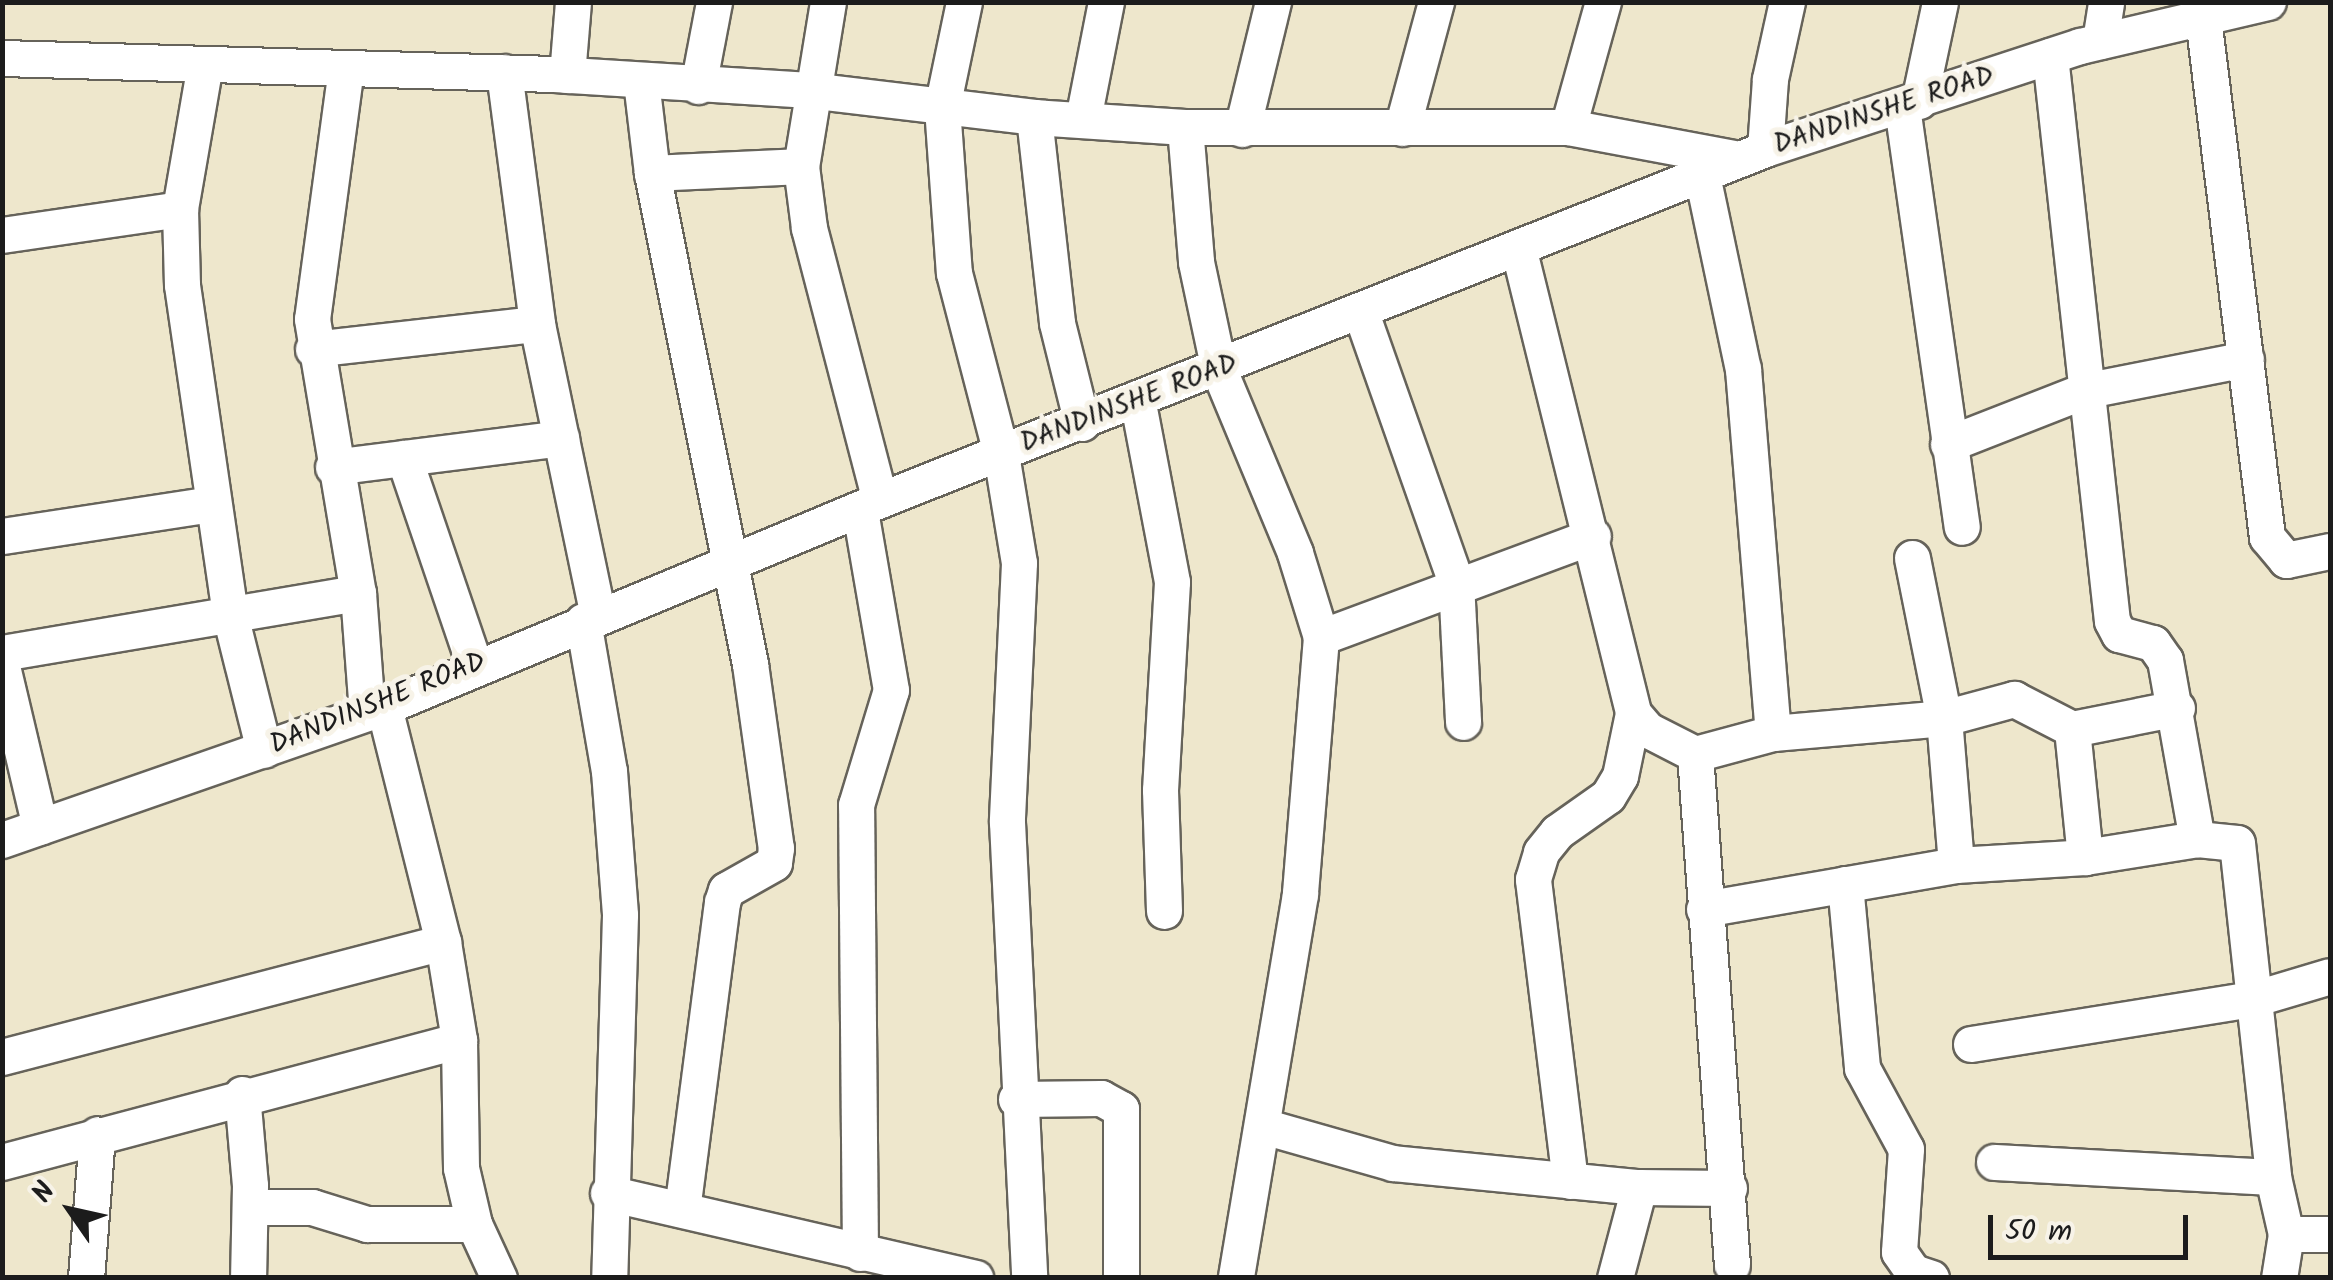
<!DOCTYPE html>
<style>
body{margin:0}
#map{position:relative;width:2333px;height:1280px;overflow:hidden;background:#eee7cc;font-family:Kalam,sans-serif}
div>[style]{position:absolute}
.roads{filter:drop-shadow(2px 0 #66635a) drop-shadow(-2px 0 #66635a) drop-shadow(0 2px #66635a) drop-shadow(0 -2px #66635a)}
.minor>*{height:35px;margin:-17.5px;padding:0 17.5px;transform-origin:17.5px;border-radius:17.5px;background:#fff}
span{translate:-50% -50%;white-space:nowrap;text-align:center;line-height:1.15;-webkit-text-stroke:10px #f7f3e8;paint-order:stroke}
.street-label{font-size:28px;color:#1c1c1c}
.frame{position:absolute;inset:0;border:5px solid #1c1c1c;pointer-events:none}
.north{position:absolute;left:20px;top:1160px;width:100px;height:100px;-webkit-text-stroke:8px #f7f3e8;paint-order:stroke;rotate:304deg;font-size:28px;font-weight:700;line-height:40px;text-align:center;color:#1c1c1c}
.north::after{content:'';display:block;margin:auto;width:35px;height:45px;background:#1c1c1c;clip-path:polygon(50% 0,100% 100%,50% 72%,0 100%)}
.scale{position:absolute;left:1988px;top:1215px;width:200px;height:45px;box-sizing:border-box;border:5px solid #1c1c1c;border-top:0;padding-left:12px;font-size:30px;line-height:35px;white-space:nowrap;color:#1c1c1c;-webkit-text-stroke:8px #f7f3e8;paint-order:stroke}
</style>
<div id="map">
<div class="roads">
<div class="minor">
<i style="left:828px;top:2px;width:166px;rotate:99.3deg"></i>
<i style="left:801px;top:166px;width:63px;rotate:82.6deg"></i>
<i style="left:809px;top:228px;width:281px;rotate:75.4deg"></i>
<i style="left:964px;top:2px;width:107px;rotate:101.8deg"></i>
<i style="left:942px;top:107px;width:166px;rotate:85.9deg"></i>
<i style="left:954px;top:273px;width:187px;rotate:75.4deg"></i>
<i style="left:1001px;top:454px;width:110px;rotate:80.6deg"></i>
<i style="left:1019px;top:563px;width:259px;rotate:92.7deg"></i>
<i style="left:1007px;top:822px;width:457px;rotate:87.2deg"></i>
<i style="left:2203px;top:18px;width:523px;rotate:82.97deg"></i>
<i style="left:2267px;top:537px;width:30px;rotate:50deg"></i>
<i style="left:2286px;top:560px;width:45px;rotate:-11.6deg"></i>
<i style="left:2100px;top:41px;width:39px;rotate:-81deg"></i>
<i style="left:2050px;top:56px;width:568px;rotate:83.74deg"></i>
<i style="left:2112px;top:621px;width:15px;rotate:62deg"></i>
<i style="left:2119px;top:634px;width:35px;rotate:15deg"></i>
<i style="left:2153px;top:643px;width:21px;rotate:55deg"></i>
<i style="left:2165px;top:660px;width:182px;rotate:79.9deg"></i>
<i style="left:2px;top:58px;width:552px;rotate:1.66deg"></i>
<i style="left:554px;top:74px;width:256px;rotate:3.6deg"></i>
<i style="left:809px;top:90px;width:227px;rotate:6.8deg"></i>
<i style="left:1034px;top:117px;width:151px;rotate:3.8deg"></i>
<i style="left:1185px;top:127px;width:383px"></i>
<i style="left:1568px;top:127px;width:174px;rotate:10.6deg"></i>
<i style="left:205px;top:64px;width:147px;rotate:99.8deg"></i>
<i style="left:180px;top:209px;width:76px;rotate:88.5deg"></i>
<i style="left:182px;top:285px;width:333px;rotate:81.7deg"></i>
<i style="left:230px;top:615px;width:139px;rotate:75.9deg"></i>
<i style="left:346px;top:68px;width:253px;rotate:97.7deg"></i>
<i style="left:312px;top:319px;width:278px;rotate:80.5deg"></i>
<i style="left:358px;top:593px;width:120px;rotate:85.7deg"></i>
<i style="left:504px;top:72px;width:254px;rotate:82.5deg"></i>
<i style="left:537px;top:324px;width:298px;rotate:78.2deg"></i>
<i style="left:567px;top:75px;width:73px;rotate:-85.3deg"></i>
<i style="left:641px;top:81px;width:93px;rotate:83.2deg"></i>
<i style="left:652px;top:173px;width:501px;rotate:78.71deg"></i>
<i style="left:750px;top:664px;width:186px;rotate:82deg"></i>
<i style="left:776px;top:848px;width:15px;rotate:98deg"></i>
<i style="left:774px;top:863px;width:55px;rotate:150.6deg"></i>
<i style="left:726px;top:890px;width:13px;rotate:108deg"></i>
<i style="left:722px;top:902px;width:310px;rotate:97.4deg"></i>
<i style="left:698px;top:86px;width:86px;rotate:-79.2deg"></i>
<i style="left:1919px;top:101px;width:101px;rotate:-78deg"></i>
<i style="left:1902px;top:107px;width:424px;rotate:81.9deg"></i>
<i style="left:1034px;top:117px;width:207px;rotate:83.6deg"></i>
<i style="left:1057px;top:323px;width:103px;rotate:76deg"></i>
<i style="left:1083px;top:119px;width:119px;rotate:-78.9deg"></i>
<i style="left:1185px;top:127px;width:135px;rotate:85.3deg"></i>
<i style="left:1196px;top:262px;width:110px;rotate:78deg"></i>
<i style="left:1219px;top:370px;width:198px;rotate:67.4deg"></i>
<i style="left:1295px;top:553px;width:88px;rotate:72.8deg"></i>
<i style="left:1321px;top:637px;width:258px;rotate:94.7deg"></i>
<i style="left:1300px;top:894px;width:389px;rotate:99.5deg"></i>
<i style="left:1568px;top:127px;width:130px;rotate:-74.4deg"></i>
<i style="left:1402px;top:128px;width:131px;rotate:-74.9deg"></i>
<i style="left:1242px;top:129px;width:131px;rotate:-76.3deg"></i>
<i style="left:1765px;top:149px;width:70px;rotate:-85.9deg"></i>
<i style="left:1770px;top:79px;width:79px;rotate:-77.6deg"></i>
<i style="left:652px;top:173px;width:149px;rotate:-2.7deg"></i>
<i style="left:1702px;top:175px;width:198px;rotate:78.1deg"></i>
<i style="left:1743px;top:369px;width:365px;rotate:85.3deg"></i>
<i style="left:1773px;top:733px;width:81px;rotate:164.9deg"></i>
<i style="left:1695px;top:754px;width:512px;rotate:85.86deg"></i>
<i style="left:2px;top:235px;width:180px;rotate:-8.3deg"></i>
<i style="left:1518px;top:247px;width:480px;rotate:76.1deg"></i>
<i style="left:1633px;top:713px;width:23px;rotate:49deg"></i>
<i style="left:1648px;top:730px;width:53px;rotate:27.1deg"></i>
<i style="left:1360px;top:310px;width:288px;rotate:70.6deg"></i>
<i style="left:1456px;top:582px;width:140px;rotate:87.1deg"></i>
<i style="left:313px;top:349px;width:225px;rotate:-6.4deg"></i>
<i style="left:1137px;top:398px;width:187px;rotate:79.2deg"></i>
<i style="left:1172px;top:582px;width:208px;rotate:93.3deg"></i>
<i style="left:1160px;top:790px;width:121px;rotate:88.1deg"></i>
<i style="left:1948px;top:444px;width:145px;rotate:-21.4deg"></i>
<i style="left:2083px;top:391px;width:166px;rotate:-11.1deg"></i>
<i style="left:404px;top:458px;width:220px;rotate:71.2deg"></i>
<i style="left:333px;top:467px;width:230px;rotate:-7.2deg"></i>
<i style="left:2px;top:536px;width:211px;rotate:-8.7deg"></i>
<i style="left:1912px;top:558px;width:163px;rotate:78.7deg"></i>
<i style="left:1944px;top:718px;width:147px;rotate:85.3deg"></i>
<i style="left:583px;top:621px;width:152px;rotate:80.2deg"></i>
<i style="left:609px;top:771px;width:144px;rotate:85.6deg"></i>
<i style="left:620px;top:915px;width:363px;rotate:91.7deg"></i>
<i style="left:1321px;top:637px;width:290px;rotate:-20.4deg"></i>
<i style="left:2px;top:653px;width:361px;rotate:-9.6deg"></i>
<i style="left:2px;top:666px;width:165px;rotate:76.7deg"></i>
<i style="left:384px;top:707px;width:242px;rotate:75.9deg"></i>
<i style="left:443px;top:942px;width:99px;rotate:80.7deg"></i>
<i style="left:459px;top:1040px;width:128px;rotate:89.1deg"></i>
<i style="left:461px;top:1168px;width:57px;rotate:76.9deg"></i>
<i style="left:474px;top:1224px;width:60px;rotate:65.2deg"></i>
<i style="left:2072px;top:729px;width:129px;rotate:84.2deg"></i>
<i style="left:1773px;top:733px;width:172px;rotate:-5deg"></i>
<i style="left:1944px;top:718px;width:73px;rotate:-15.2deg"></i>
<i style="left:2014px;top:699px;width:65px;rotate:27.3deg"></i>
<i style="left:2072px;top:729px;width:107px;rotate:-11.3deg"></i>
<i style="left:2px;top:840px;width:404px;rotate:-19.2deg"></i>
<i style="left:384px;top:707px;width:537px;rotate:-22.65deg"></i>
<i style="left:880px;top:500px;width:952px;rotate:-21.63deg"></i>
<i style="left:1765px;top:149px;width:331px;rotate:-18.1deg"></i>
<i style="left:2080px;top:46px;width:193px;rotate:-13.2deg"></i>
<i style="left:1845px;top:884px;width:185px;rotate:84.7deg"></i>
<i style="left:1862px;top:1068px;width:92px;rotate:61.5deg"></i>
<i style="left:1906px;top:1149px;width:103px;rotate:93.9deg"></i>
<i style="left:1899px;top:1252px;width:24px;rotate:55deg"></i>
<i style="left:1913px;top:1272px;width:19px;rotate:18deg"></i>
<i style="left:1704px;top:909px;width:256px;rotate:-9.9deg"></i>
<i style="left:1956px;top:865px;width:129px;rotate:-3.5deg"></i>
<i style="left:2085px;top:857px;width:113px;rotate:-9.1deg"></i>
<i style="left:2197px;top:839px;width:40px;rotate:5.7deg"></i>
<i style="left:2237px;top:843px;width:336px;rotate:83.8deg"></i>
<i style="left:2273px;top:1177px;width:58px;rotate:77.2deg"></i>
<i style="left:2286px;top:1234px;width:45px;rotate:99deg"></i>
<i style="left:1971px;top:1044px;width:286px;rotate:-9.1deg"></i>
<i style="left:2253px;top:999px;width:80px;rotate:-16.6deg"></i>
<i style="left:2px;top:1057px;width:456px;rotate:-14.6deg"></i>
<i style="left:242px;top:1094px;width:91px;rotate:85deg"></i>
<i style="left:250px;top:1185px;width:93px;rotate:91.2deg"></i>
<i style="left:1016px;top:1099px;width:85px;rotate:-0.7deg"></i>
<i style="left:1101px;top:1098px;width:23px;rotate:29deg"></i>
<i style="left:1121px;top:1109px;width:169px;rotate:90deg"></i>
<i style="left:1263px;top:1126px;width:135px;rotate:15.9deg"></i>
<i style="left:1393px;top:1163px;width:247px;rotate:5.6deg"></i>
<i style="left:2px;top:1162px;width:473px;rotate:-14.9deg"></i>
<i style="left:1994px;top:1162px;width:279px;rotate:3.1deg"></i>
<i style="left:1570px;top:1181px;width:304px;rotate:-97deg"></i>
<i style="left:1533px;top:879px;width:28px;rotate:-73deg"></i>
<i style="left:1541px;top:852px;width:26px;rotate:-51deg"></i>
<i style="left:1557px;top:832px;width:62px;rotate:-35.2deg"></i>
<i style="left:1608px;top:796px;width:23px;rotate:-59deg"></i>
<i style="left:1620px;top:776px;width:64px;rotate:-78.3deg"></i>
<i style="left:608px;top:1193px;width:377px;rotate:13deg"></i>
<i style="left:250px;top:1207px;width:62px"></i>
<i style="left:312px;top:1207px;width:58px;rotate:17.2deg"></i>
<i style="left:367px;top:1224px;width:107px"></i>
<i style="left:2286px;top:1234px;width:44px"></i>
<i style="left:860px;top:1253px;width:448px;rotate:-90.5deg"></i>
<i style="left:856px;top:805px;width:120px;rotate:-73.1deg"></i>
<i style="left:891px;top:690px;width:182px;rotate:-99.8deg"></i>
<i style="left:86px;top:1278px;width:144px;rotate:-85.6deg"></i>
<i style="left:1615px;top:1278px;width:94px;rotate:-75.2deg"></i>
<i style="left:1639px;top:1187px;width:90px;rotate:0.6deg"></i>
</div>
</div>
<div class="street-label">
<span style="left:1884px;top:111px;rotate:-18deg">DANDINSHE ROAD</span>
<span style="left:1129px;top:404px;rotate:-21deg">DANDINSHE ROAD</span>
<span style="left:378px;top:704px;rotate:-22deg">DANDINSHE ROAD</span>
</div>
<div class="frame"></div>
<div class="north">N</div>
<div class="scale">50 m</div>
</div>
